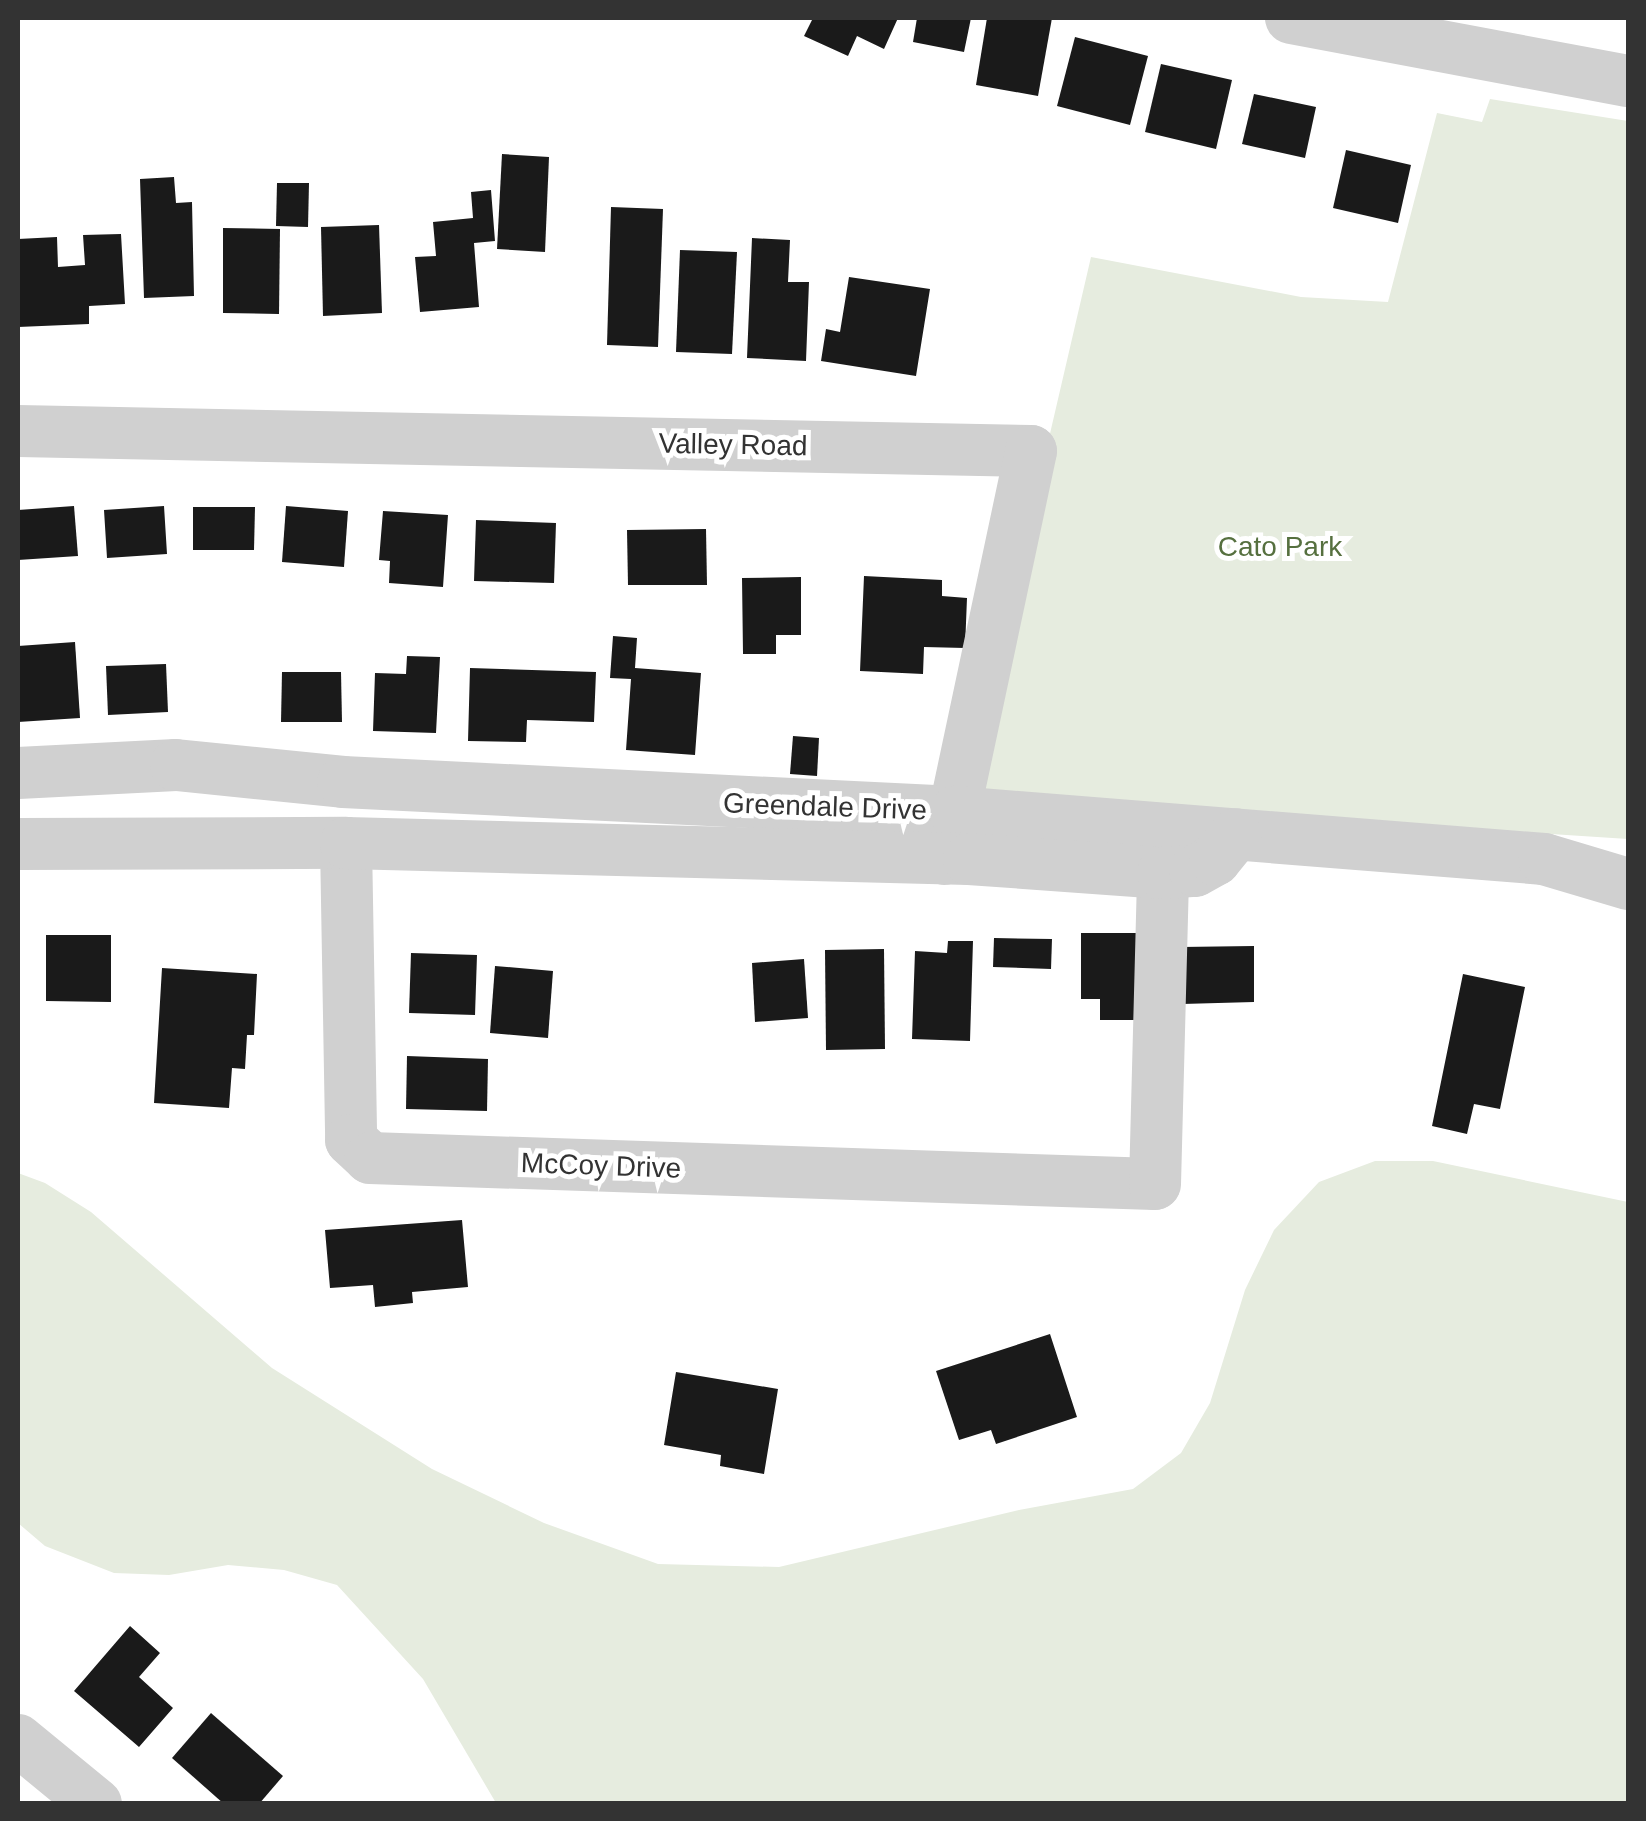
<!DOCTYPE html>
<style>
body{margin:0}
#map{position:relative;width:1646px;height:1821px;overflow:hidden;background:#fff;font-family:Arial,sans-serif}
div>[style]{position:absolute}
.green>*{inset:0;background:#e6ecdf}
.building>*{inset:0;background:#1a1a1a}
.minor>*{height:52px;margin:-26px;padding:0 26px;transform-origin:26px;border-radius:26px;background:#d0d0d0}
span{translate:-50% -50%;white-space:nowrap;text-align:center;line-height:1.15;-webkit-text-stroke:10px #fff;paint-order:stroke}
.street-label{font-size:28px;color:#333}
.park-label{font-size:28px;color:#56703f}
.frame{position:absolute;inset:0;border:20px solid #333;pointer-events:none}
</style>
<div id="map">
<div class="green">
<i style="clip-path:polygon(1490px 99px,1628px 121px,1628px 839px,989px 797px,967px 791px,1091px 257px,1301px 297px,1388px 302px,1437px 113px,1482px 122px)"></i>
<i style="clip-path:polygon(1375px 1161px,1433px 1161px,1628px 1202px,1628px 1803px,496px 1803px,423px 1679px,337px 1585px,284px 1570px,228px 1565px,169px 1575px,114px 1573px,45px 1546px,18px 1523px,18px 1173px,45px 1183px,91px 1212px,272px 1368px,432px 1469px,544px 1523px,658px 1564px,779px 1567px,1019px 1510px,1133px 1489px,1181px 1453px,1210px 1403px,1245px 1290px,1274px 1230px,1319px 1182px)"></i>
</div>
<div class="building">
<i style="clip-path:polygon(813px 18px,898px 18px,884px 49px,857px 36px,848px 56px,804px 36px)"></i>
<i style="clip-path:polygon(917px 18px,971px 18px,964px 52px,913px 42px)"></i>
<i style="clip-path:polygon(987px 18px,1052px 18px,1038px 96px,976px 85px)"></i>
<i style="clip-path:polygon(1075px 37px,1148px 56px,1130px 125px,1057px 106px)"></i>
<i style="clip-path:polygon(1161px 64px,1232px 80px,1216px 149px,1145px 132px)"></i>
<i style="clip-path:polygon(1254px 94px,1316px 107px,1305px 158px,1242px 144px)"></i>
<i style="clip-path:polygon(1346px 150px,1411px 165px,1398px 223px,1333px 208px)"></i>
<i style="clip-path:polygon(502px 154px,549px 157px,545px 252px,497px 249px)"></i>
<i style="clip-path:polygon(174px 177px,176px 203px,192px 202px,194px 296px,144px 298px,140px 179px)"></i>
<i style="clip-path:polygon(277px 183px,309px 183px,308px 227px,276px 226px)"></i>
<i style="clip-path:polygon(491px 190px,495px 241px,474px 243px,479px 307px,420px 312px,415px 257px,436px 256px,433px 222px,473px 218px,471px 192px)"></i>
<i style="clip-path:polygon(611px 207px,663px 209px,658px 347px,607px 345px)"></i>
<i style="clip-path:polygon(379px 225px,382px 313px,323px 316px,321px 227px)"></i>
<i style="clip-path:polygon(223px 228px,280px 229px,279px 314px,223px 313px)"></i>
<i style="clip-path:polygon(121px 234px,125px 304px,89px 306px,89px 324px,18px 327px,18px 239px,57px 237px,58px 267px,85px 265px,83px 235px)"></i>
<i style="clip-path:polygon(752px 238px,790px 240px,788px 282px,809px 282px,806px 361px,747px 358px)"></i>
<i style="clip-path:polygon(680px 250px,737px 252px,732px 354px,676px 352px)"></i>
<i style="clip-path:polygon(849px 277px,930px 289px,916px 376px,821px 361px,826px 329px,840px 332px)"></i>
<i style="clip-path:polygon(74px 506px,78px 556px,18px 560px,18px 510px)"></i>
<i style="clip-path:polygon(164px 506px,167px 554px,107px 558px,104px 510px)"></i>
<i style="clip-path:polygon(286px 506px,348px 511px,344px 567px,282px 562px)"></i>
<i style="clip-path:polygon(193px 507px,255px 507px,254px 550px,193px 550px)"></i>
<i style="clip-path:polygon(383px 511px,448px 515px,443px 587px,389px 583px,390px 561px,379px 560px)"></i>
<i style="clip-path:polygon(476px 520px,556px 523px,554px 583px,474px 581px)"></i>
<i style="clip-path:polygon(706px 529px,707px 585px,628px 585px,627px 530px)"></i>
<i style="clip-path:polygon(864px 576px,942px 580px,942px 596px,967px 598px,965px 648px,924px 647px,923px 674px,860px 671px)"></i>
<i style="clip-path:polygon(801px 577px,801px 635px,776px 635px,776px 654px,743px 654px,742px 578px)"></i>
<i style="clip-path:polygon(613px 636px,637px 638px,635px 668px,701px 673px,695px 755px,626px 750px,631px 679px,610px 678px)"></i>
<i style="clip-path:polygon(75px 642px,80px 718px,18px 722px,18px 646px)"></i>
<i style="clip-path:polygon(407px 656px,440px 657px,436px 733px,373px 731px,375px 673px,406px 674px)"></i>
<i style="clip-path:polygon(166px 664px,168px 712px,108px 715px,106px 666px)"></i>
<i style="clip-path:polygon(470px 668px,596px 672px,594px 722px,527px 720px,526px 742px,468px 741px)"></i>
<i style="clip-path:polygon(282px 672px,341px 672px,342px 722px,281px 722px)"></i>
<i style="clip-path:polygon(793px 736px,819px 738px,817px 776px,790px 774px)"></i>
<i style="clip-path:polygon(1081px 933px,1139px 933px,1139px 1020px,1100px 1020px,1100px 999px,1081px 999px)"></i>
<i style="clip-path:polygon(46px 935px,111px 935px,111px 1002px,46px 1001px)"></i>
<i style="clip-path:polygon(994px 938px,1052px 939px,1051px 969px,993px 967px)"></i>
<i style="clip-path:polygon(948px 941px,973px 941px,970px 1041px,912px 1039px,915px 951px,947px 953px)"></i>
<i style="clip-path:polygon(1254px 946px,1254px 1002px,1182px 1004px,1181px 947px)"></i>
<i style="clip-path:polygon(884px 949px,885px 1049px,826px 1050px,825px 950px)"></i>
<i style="clip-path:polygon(411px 953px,477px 955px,475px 1015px,409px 1013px)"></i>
<i style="clip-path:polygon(804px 959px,808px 1018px,755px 1022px,752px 963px)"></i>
<i style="clip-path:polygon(495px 966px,553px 971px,548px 1038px,490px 1033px)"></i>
<i style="clip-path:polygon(162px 968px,257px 974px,254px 1035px,247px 1035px,245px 1069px,232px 1068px,229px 1108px,154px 1103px)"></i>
<i style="clip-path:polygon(1463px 974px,1525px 987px,1500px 1109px,1474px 1104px,1467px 1134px,1432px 1126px)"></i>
<i style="clip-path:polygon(407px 1056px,488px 1059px,487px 1111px,406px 1109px)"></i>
<i style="clip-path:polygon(462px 1220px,468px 1287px,412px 1292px,413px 1303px,375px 1307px,373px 1285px,330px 1288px,325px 1230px)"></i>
<i style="clip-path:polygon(1050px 1334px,1077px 1417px,996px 1444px,991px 1430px,959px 1440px,936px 1371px)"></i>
<i style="clip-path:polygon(676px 1372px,778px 1389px,764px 1474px,720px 1466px,721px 1455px,664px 1445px)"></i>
<i style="clip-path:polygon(130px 1626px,160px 1653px,139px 1677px,173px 1708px,139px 1747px,74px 1691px)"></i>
<i style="clip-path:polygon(211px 1713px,283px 1776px,259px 1804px,224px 1804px,172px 1758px)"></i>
</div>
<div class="minor">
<i style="left:1291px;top:18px;width:343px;rotate:10.6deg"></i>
<i style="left:18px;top:431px;width:1013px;rotate:1.13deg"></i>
<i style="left:1031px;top:451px;width:417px;rotate:102deg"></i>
<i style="left:18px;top:773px;width:158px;rotate:-2.9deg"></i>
<i style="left:176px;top:765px;width:168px;rotate:5.8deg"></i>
<i style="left:343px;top:782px;width:613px;rotate:2.81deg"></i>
<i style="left:955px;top:812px;width:591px;rotate:4.56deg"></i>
<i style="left:1544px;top:859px;width:88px;rotate:16.6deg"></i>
<i style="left:346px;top:843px;width:297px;rotate:89deg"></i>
<i style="left:351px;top:1140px;width:26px;rotate:43deg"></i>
<i style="left:370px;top:1158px;width:785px;rotate:1.9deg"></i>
<i style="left:1155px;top:1184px;width:311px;rotate:-88.5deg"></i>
<i style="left:18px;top:844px;width:328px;rotate:-0.2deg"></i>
<i style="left:346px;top:843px;width:623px;rotate:1.47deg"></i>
<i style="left:969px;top:859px;width:195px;rotate:4.1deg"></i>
<i style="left:1163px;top:873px;width:32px;rotate:-4deg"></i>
<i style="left:1195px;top:871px;width:23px;rotate:-29deg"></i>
<i style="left:1215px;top:860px;width:33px;rotate:-51deg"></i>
<i style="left:18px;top:1740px;width:101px;rotate:39.4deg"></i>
</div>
<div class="street-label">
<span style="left:733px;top:445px;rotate:1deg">Valley Road</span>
<span style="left:825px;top:807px;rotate:2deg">Greendale Drive</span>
<span style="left:601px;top:1166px;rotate:2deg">McCoy Drive</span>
</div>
<div class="park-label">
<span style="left:1280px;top:547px">Cato Park</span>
</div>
<div class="frame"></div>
</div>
